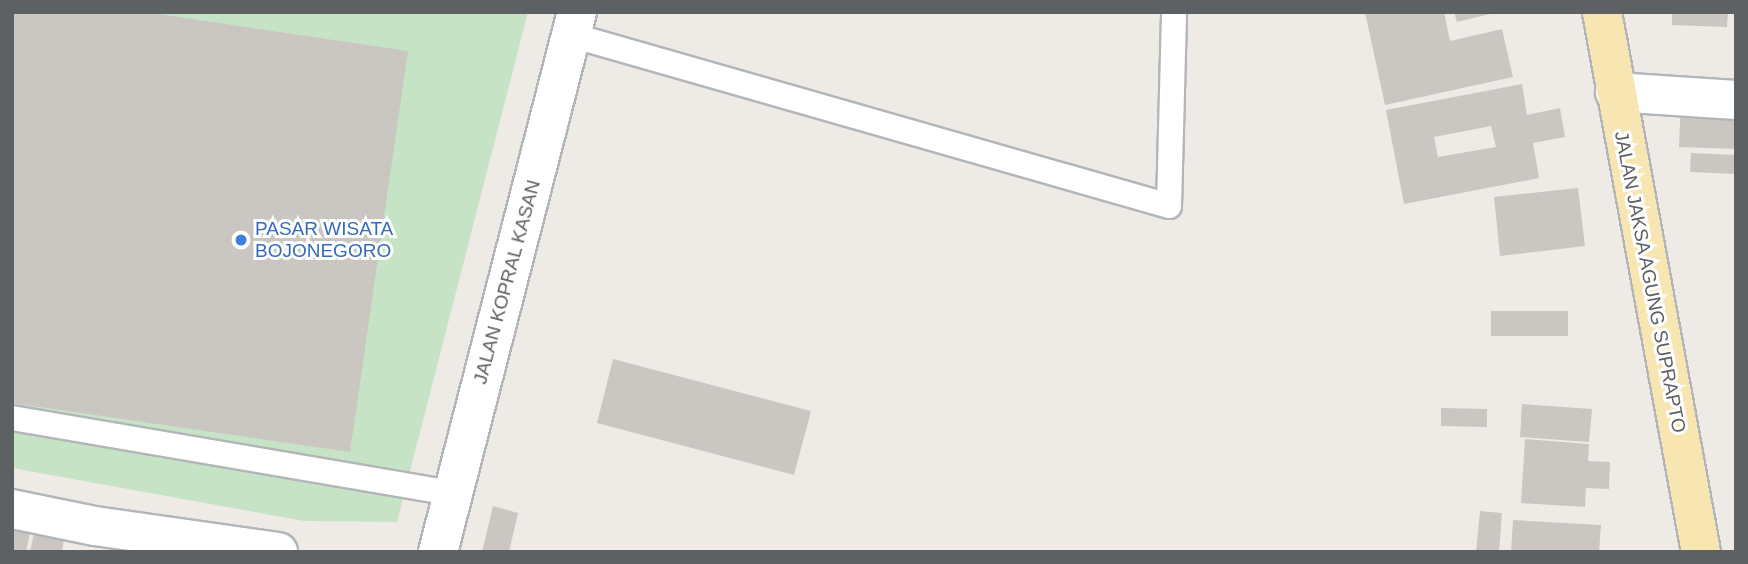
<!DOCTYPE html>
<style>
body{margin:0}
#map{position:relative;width:1748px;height:564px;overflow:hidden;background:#eeebe6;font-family:Arial,sans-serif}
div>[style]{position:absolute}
.green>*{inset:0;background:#c7e3c5}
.building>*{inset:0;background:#cac6c2}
.roads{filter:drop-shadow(2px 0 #b3b6b9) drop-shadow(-2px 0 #b3b6b9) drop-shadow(0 2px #b3b6b9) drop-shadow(0 -2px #b3b6b9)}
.lane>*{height:24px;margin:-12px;padding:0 12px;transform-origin:12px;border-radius:12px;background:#fff}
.street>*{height:38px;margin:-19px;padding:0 19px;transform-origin:19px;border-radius:19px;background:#fff}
.primary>*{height:38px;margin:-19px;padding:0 19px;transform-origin:19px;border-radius:19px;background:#f7e5b2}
.dots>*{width:19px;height:19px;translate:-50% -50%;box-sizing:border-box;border:4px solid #fff;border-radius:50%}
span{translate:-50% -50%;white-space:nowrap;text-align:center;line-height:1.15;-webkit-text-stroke:6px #fff;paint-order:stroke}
.shop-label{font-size:19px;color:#366cbe}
.left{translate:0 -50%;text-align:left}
.street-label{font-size:19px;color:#5d6164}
.frame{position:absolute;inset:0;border:14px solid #5d6164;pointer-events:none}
</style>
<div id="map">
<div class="green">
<i style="clip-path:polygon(12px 12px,528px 12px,397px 522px,304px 521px,12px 468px)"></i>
</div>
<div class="building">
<i style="clip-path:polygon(12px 12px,145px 12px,408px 51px,350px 452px,12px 403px)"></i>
<i style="clip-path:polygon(1365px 12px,1444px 12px,1450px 41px,1502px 29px,1513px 77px,1385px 105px)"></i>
<i style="clip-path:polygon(1454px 12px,1494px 12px,1494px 13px,1457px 22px)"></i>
<i style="clip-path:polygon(1672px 12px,1728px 12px,1727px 27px,1672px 25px)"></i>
<i style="clip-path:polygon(evenodd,1522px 84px,1527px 115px,1560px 108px,1565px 137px,1533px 143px,1539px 178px,1404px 204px,1386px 110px,1522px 84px,1491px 126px,1496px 147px,1438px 157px,1434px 137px,1491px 126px)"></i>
<i style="clip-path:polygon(1681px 101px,1736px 103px,1736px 149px,1679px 147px)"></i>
<i style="clip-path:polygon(1691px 153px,1736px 155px,1736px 174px,1690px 172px)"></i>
<i style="clip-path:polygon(1578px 188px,1585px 246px,1500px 256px,1494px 197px)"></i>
<i style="clip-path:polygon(1491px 311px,1568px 311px,1568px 336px,1491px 336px)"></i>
<i style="clip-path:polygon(613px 359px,811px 411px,794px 475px,597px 423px)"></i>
<i style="clip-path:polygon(1522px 404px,1592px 409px,1589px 442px,1520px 437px)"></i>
<i style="clip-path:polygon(1441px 408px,1487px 409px,1487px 427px,1441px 426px)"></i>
<i style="clip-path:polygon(1525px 439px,1589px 444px,1588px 461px,1610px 462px,1609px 489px,1586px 488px,1585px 507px,1521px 503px)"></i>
<i style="clip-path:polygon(493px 506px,518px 513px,509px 552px,482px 552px)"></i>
<i style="clip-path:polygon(1480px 511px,1502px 513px,1499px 552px,1476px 552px)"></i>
<i style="clip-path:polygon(12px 517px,32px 522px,26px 552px,12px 552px)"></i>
<i style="clip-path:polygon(1513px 520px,1601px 525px,1599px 552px,1511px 552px)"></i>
<i style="clip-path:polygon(34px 533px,64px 539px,62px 552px,30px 552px)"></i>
</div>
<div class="roads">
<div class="lane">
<i style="left:571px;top:35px;width:622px;rotate:15.96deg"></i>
<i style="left:1169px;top:206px;width:194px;rotate:-88.5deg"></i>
<i style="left:12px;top:418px;width:446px;rotate:9.7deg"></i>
</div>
<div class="street">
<i style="left:1615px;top:92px;width:121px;rotate:3.8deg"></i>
<i style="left:12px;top:509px;width:85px;rotate:11.6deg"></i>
<i style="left:95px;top:526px;width:185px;rotate:8.1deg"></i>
<i style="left:438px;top:552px;width:558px;rotate:-75.57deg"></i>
</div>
<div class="primary">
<i style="left:1602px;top:12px;width:549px;rotate:79.61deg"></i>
</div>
</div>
<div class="dots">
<i style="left:241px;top:240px;background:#3f7fe0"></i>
</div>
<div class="shop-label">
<span class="left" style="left:255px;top:240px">PASAR WISATA<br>BOJONEGORO</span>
</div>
<div class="street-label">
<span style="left:507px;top:282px;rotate:-75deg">JALAN KOPRAL KASAN</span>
<span style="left:1650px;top:282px;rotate:79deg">JALAN JAKSA AGUNG SUPRAPTO</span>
</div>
<div class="frame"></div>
</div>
